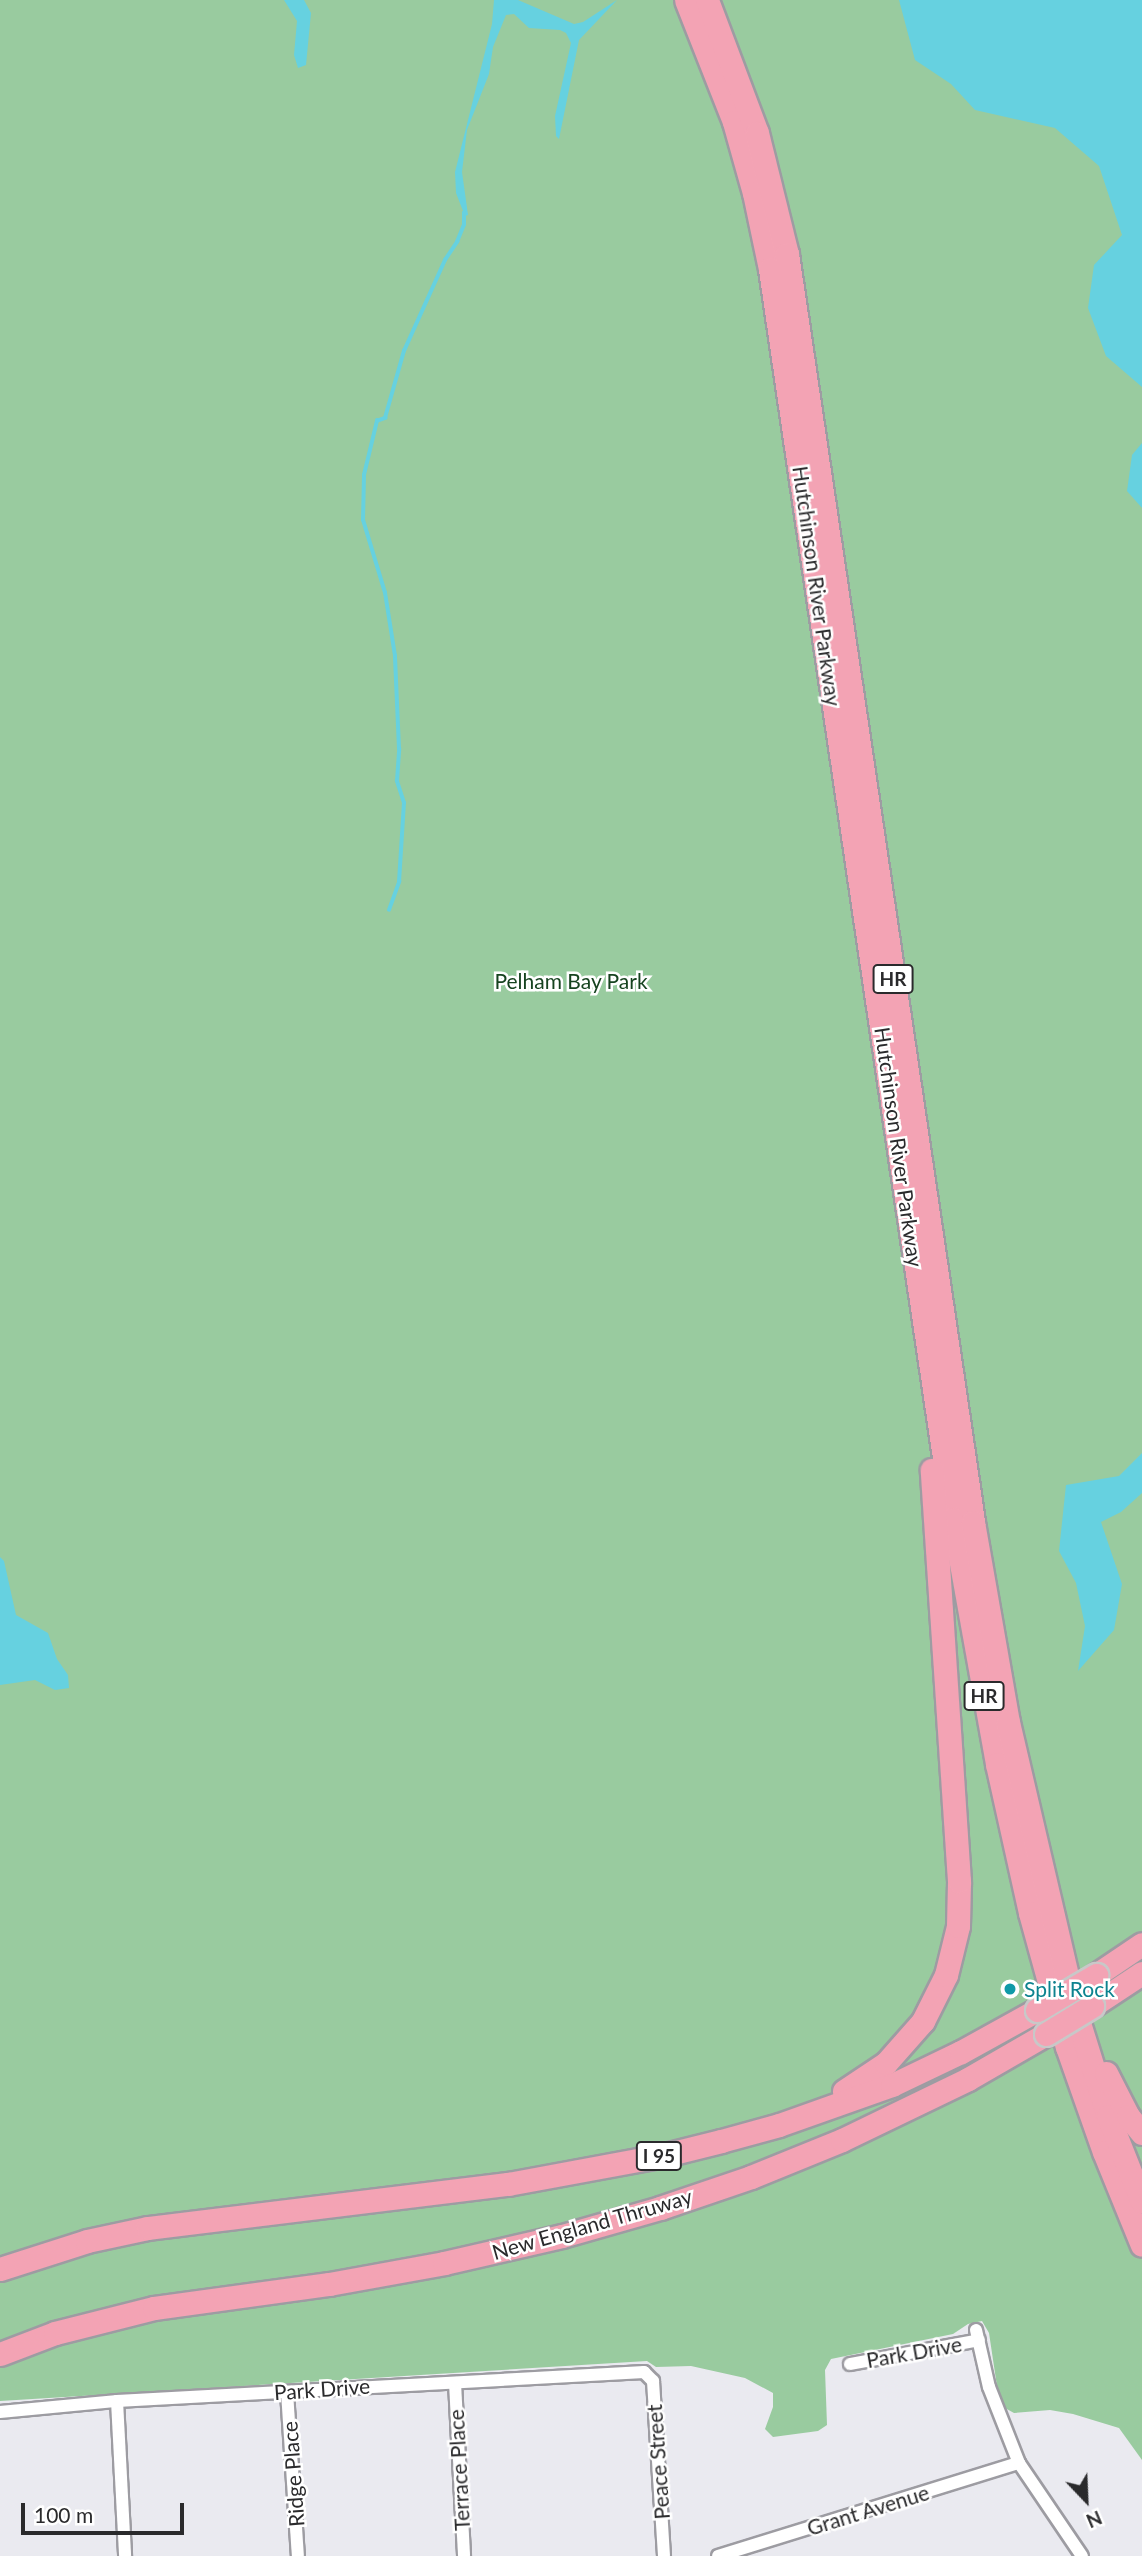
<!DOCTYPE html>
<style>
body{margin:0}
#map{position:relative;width:1142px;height:2556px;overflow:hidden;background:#eaeaf0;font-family:Lato,sans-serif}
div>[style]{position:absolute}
.green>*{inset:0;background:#99cb9f}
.water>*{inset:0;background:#66d1e0}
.stream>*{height:3.5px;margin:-1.75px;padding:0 1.75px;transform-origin:1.75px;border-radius:1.75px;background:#66d1e0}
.roads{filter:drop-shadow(2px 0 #9d9ca2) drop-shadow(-2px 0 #9d9ca2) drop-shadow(0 2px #9d9ca2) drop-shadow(0 -2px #9d9ca2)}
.street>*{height:12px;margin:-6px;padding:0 6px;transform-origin:6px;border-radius:6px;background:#fff}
.highway>*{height:23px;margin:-11.5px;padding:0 11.5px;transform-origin:11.5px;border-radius:11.5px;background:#f3a3b4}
.bridges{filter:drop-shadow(2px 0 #c8c8c8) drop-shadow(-2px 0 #c8c8c8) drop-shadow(0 2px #c8c8c8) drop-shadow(0 -2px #c8c8c8)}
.highway-bridge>*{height:23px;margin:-11.5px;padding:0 11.5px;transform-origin:11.5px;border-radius:11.5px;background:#f3a3b4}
.dots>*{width:19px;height:19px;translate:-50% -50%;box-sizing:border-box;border:4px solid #fff;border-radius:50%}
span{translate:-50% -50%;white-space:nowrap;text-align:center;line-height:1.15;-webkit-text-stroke:5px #fff;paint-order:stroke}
.shield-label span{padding:2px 5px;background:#fff;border:2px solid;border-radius:5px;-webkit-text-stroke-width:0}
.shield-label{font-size:19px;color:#2a2a2c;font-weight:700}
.street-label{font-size:21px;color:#2a2a2c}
.park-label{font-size:21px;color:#16431f}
.culture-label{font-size:21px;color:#0d838f}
.left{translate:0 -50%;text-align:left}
.north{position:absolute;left:1051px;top:2465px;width:70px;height:70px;-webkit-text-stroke:5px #fff;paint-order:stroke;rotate:157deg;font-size:19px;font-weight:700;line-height:28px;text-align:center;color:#2a2a2c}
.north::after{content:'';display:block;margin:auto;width:24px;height:32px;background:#2a2a2c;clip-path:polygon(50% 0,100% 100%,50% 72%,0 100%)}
.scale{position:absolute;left:21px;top:2503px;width:163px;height:32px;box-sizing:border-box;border:4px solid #2a2a2c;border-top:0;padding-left:9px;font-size:21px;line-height:24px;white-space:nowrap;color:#2a2a2c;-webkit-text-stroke:5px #fff;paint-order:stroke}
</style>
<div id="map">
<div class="green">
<i style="clip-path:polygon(0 0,1127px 0,1142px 111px,1142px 2460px,1119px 2428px,1073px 2414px,1050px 2410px,1014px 2413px,1005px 2408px,998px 2393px,989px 2333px,982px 2321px,968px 2324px,953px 2334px,831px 2359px,825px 2370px,827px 2425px,818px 2431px,773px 2437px,765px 2429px,773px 2407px,773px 2393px,745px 2378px,691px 2366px,656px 2367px,647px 2361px,0 2401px)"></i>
</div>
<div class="water">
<i style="clip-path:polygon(284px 0,304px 0,311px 13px,306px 65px,298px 68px,294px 55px,297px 21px)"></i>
<i style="clip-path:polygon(494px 0,518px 0,574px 24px,583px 22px,617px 0,579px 40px,559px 139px,556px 136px,555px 116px,571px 43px,566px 33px,560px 30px,529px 28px,514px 14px,506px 15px,493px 47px,489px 74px,467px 130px,462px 172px,468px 215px,465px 216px,456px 193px,455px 172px,492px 24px)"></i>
<i style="clip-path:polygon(899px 0,1142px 0,1142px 387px,1106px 356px,1088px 308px,1094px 265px,1122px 235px,1099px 166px,1055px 128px,975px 110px,951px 84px,915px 60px)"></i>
<i style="clip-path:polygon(1142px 443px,1142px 508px,1127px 491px,1132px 455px)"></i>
<i style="clip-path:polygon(1142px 1453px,1142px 1493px,1121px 1512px,1101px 1522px,1122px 1584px,1114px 1630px,1078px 1671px,1085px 1626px,1076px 1583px,1059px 1551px,1066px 1485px,1119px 1476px)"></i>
<i style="clip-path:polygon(0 1557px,4px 1561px,16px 1615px,48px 1633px,57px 1659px,68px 1675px,69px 1688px,55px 1690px,35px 1680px,0 1685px)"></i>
</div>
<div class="stream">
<i style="left:389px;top:910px;width:30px;rotate:-70deg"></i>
<i style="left:399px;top:882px;width:79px;rotate:-86.4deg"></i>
<i style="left:404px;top:803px;width:23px;rotate:-108deg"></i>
<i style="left:397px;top:781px;width:32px;rotate:-86deg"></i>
<i style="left:399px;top:749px;width:93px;rotate:-92.5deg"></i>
<i style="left:395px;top:656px;width:64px;rotate:-99deg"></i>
<i style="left:385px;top:593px;width:76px;rotate:-106.8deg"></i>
<i style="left:363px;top:520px;width:45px;rotate:-88.7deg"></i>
<i style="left:364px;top:475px;width:56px;rotate:-76.5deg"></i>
<i style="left:377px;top:421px;width:9px;rotate:-21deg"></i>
<i style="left:385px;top:418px;width:70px;rotate:-74.2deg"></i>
<i style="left:404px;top:351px;width:100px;rotate:-65.7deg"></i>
<i style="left:445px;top:260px;width:22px;rotate:-56deg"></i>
<i style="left:457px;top:242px;width:18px;rotate:-68deg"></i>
<i style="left:464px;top:225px;width:12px;rotate:-90deg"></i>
</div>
<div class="roads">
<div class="street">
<i style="left:976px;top:2330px;width:58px;rotate:77.2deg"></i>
<i style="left:989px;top:2387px;width:82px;rotate:68.5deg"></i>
<i style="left:1019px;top:2463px;width:112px;rotate:55.9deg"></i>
<i style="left:850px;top:2364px;width:131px;rotate:-10.5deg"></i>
<i style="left:455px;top:2383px;width:173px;rotate:87deg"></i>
<i style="left:287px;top:2392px;width:164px;rotate:86.2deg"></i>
<i style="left:117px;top:2401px;width:155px;rotate:87deg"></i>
<i style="left:0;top:2412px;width:118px;rotate:-5.4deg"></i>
<i style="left:117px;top:2401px;width:528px;rotate:-3.15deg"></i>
<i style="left:644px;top:2372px;width:13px;rotate:45deg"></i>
<i style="left:653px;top:2381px;width:175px;rotate:86.4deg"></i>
<i style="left:718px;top:2556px;width:315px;rotate:-17.2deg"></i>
</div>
<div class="highway">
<i style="left:686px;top:0;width:131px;rotate:68.5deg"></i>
<i style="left:734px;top:122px;width:74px;rotate:74.3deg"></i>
<i style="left:754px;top:193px;width:78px;rotate:78.1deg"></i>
<i style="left:770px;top:269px;width:1263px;rotate:81.67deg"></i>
<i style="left:953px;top:1519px;width:249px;rotate:79.8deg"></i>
<i style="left:997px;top:1764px;width:153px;rotate:77.5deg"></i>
<i style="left:1030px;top:1913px;width:139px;rotate:74.6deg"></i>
<i style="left:1067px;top:2047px;width:111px;rotate:70.6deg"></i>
<i style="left:1104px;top:2152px;width:100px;rotate:67.8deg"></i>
<i style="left:707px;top:0;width:142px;rotate:69.4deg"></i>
<i style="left:757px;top:133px;width:125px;rotate:76.1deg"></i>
<i style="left:787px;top:254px;width:1282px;rotate:81.65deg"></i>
<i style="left:973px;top:1522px;width:203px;rotate:80.1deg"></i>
<i style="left:1008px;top:1722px;width:296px;rotate:76.9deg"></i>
<i style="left:1075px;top:2010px;width:111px;rotate:72.7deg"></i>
<i style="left:1108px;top:2116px;width:92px;rotate:68.4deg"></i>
<i style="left:1096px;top:1975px;width:55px;rotate:-34deg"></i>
<i style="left:1092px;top:2006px;width:60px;rotate:-33.4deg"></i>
<i style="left:1106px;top:2073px;width:48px;rotate:62.9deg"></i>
<i style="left:1128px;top:2116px;width:22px;rotate:51deg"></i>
<i style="left:844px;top:2091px;width:50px;rotate:-33.7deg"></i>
<i style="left:886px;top:2063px;width:56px;rotate:-48.6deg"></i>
<i style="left:923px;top:2021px;width:51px;rotate:-63.4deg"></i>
<i style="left:946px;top:1975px;width:50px;rotate:-76.2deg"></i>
<i style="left:958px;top:1926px;width:45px;rotate:-88.7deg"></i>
<i style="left:959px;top:1881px;width:412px;rotate:-93.8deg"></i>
<i style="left:0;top:2269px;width:91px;rotate:-17.8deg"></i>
<i style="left:87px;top:2241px;width:62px;rotate:-12deg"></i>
<i style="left:148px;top:2228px;width:363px;rotate:-7deg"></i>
<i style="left:508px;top:2184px;width:160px;rotate:-10.5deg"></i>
<i style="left:665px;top:2155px;width:58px;rotate:-14deg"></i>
<i style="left:721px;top:2141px;width:60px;rotate:-15.4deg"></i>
<i style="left:779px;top:2125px;width:120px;rotate:-19.5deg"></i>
<i style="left:892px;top:2085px;width:76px;rotate:-25.6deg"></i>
<i style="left:961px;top:2052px;width:87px;rotate:-28.9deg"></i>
<i style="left:0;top:2354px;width:59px;rotate:-20.9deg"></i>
<i style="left:55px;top:2333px;width:102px;rotate:-14.2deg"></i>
<i style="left:154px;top:2308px;width:177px;rotate:-7.8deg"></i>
<i style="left:329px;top:2284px;width:117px;rotate:-10.3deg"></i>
<i style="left:444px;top:2263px;width:121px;rotate:-12.9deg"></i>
<i style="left:562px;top:2236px;width:102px;rotate:-15.9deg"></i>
<i style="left:660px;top:2208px;width:96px;rotate:-18.8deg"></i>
<i style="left:751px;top:2177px;width:98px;rotate:-22.1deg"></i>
<i style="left:842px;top:2140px;width:140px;rotate:-25.8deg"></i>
<i style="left:968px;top:2079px;width:90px;rotate:-30deg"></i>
</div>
</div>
<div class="bridges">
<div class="highway-bridge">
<i style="left:1037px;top:2010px;width:69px;rotate:-30.7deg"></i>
<i style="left:1046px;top:2034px;width:54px;rotate:-31.3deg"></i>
</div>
</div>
<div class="dots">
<i style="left:1010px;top:1989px;background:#0f9aa8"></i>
</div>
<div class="shield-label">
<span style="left:893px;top:979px">HR</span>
<span style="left:984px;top:1696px">HR</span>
<span style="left:659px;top:2156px">I 95</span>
</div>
<div class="street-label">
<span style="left:817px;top:586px;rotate:82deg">Hutchinson River Parkway</span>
<span style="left:899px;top:1147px;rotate:82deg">Hutchinson River Parkway</span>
<span style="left:592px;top:2224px;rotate:-16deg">New England Thruway</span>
<span style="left:914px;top:2352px;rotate:-10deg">Park Drive</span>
<span style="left:322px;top:2389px;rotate:-4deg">Park Drive</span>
<span style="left:658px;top:2462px;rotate:-94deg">Peace Street</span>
<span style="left:459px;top:2470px;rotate:-93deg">Terrace Place</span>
<span style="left:293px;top:2474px;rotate:-94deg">Ridge Place</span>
<span style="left:868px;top:2510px;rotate:-17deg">Grant Avenue</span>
</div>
<div class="park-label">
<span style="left:571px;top:981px">Pelham Bay Park</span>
</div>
<div class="culture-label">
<span class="left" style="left:1024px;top:1989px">Split Rock</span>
</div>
<div class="north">N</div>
<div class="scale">100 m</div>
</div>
